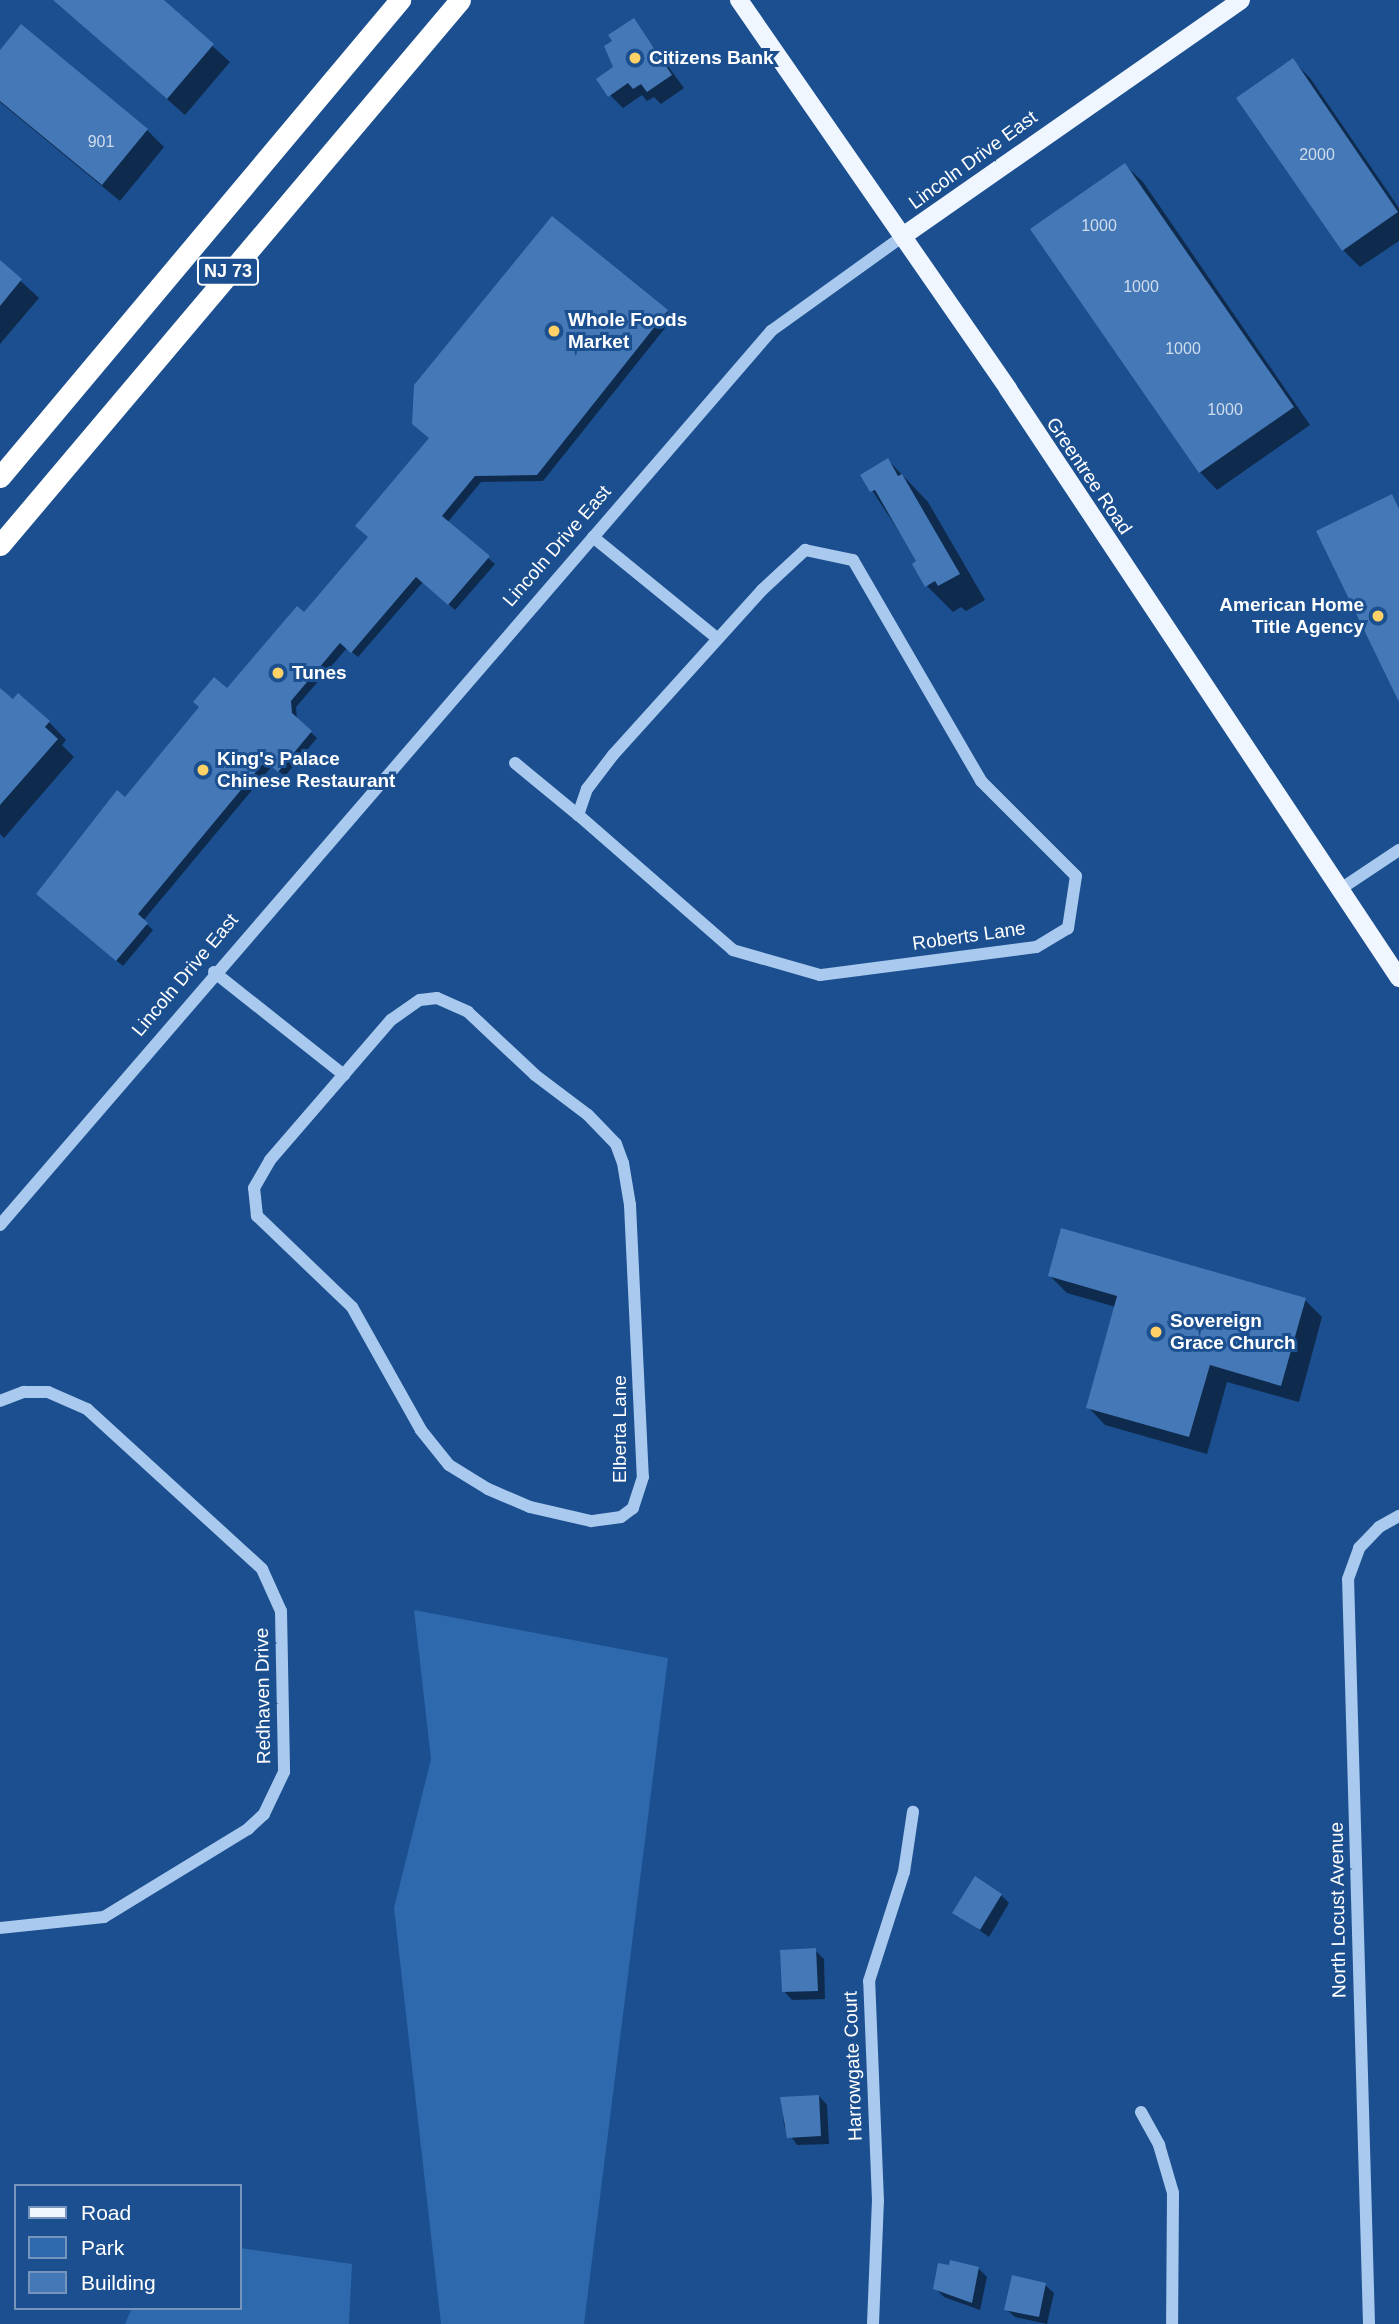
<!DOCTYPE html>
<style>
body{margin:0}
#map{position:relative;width:1399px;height:2324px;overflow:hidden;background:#1b4f8f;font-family:Arial,sans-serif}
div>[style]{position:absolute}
.green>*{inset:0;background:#2e69ad}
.shadow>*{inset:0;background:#0007}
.building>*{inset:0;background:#4478b7}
.minor>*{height:12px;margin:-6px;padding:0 6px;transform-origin:6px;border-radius:6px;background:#a9c9ee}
.major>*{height:18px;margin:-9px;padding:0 9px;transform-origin:9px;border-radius:9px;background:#f0f6ff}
.highway>*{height:21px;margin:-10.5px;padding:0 10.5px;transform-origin:10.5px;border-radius:10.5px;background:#fff}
.dots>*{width:19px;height:19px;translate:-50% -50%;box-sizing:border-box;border:4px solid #1b4f8f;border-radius:50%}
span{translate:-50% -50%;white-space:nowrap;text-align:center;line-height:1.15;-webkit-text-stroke:6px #1b4f8f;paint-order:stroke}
.number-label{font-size:16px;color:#d0dded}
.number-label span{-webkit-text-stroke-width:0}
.shield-label span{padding:2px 5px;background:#1b4f8f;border:2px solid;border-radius:5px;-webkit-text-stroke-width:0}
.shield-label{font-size:18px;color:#fff;font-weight:700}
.poi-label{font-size:19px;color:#fff;font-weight:700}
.left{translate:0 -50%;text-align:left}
.right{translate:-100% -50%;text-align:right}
.street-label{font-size:19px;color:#fff}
.legend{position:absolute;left:14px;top:2184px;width:228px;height:126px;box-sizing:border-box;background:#1b4f8f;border:2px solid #7695bc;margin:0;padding:9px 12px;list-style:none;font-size:21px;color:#fff}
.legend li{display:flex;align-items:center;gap:14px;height:35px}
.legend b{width:35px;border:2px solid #7695bc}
</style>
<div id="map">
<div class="green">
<i style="clip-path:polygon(414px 1610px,668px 1658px,584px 2324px,441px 2324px,394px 1908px,431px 1759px)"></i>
<i style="clip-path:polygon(240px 2248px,352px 2264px,349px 2324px,125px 2324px,132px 2308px,240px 2308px)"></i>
</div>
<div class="shadow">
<i style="clip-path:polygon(55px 0,161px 0,230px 62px,185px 115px)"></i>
<i style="clip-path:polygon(634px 20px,684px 88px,661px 104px,654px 97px,647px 101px,642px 95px,623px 108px,610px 95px)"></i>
<i style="clip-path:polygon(0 53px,147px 130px,164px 147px,120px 201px,0 102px)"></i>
<i style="clip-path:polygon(1293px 61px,1310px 78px,1399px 208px,1399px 241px,1360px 267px,1343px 250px)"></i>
<i style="clip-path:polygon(1125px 165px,1143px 182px,1310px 425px,1217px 490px,1200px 472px)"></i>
<i style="clip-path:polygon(0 262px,39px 298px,0 344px)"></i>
<i style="clip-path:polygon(667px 312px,673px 318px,543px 481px,481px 482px,447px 523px,495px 564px,455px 610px,423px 582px,358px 657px,347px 648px,296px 707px,297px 720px,317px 738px,285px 776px,272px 766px,143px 921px,153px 930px,123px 966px,44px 900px,228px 691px,304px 615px)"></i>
<i style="clip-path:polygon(888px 460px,928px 502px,985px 600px,966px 611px,961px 607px,953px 612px,927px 586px,919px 562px,862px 475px)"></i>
<i style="clip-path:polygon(0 690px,49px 722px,66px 740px,62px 745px,74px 757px,4px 838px,0 834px)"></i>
<i style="clip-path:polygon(1050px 1276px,1305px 1300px,1322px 1317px,1299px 1402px,1227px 1382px,1207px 1454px,1105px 1425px,1088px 1407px,1116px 1307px,1067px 1293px)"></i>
<i style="clip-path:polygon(1001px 1895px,1009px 1903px,989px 1937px,955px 1913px)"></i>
<i style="clip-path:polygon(815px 1950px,824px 1959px,825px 1999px,792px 2000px,784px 1991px)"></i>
<i style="clip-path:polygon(819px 2096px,827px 2105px,829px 2144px,797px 2145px,784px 2126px,782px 2098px)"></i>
<i style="clip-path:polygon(978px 2268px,987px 2277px,980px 2310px,944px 2297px,935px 2288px)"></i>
<i style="clip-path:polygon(1045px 2285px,1054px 2293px,1047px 2324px,1015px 2317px,1006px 2309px)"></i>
</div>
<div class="building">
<i style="clip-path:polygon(53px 0,164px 0,214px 44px,167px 99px)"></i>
<i style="clip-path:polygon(634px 18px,672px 75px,647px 92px,641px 84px,633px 89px,628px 83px,608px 97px,596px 79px,613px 67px,604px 46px,612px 41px,608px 35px)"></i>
<i style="clip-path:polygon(21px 24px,148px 129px,102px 185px,0 101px,0 50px)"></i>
<i style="clip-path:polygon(1293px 58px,1398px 212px,1342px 251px,1236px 98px)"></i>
<i style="clip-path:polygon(1125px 163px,1294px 407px,1199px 473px,1030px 229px)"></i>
<i style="clip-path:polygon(552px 216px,668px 310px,537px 475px,475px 476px,442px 516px,490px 556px,448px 605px,416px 577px,351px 653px,340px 643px,291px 701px,292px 713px,312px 731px,278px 772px,265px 761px,138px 914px,148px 923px,116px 961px,36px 894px,117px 790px,125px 797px,199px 707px,193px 702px,214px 677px,227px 688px,297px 606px,304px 612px,368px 537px,355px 526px,429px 438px,412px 424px,414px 385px)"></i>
<i style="clip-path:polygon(0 260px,22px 279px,0 306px)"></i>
<i style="clip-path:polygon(888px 458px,898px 476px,902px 474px,960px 574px,938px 586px,935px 581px,925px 587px,912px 564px,916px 561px,875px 490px,870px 492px,860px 475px)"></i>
<i style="clip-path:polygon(1392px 494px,1399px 509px,1399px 702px,1316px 531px)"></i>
<i style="clip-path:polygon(0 688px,13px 699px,18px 693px,50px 721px,45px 727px,58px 739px,0 805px)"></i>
<i style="clip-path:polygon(1061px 1228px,1306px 1298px,1281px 1386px,1210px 1365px,1189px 1437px,1086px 1408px,1117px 1296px,1048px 1276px)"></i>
<i style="clip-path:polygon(975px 1876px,1002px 1894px,980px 1930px,952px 1913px)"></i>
<i style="clip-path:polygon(816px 1948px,818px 1991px,782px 1992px,780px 1950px)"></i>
<i style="clip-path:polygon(819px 2095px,821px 2136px,787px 2138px,780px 2097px)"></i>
<i style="clip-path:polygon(950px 2260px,979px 2267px,972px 2303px,933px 2289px,938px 2263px,949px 2265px)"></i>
<i style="clip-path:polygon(1012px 2275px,1046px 2283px,1039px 2317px,1004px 2310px)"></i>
</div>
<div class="minor">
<i style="left:593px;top:537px;width:160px;rotate:39.2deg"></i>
<i style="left:805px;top:550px;width:49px;rotate:11.8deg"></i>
<i style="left:853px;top:560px;width:255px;rotate:59.9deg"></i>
<i style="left:981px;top:781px;width:134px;rotate:45deg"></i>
<i style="left:1076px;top:876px;width:53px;rotate:98.7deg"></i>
<i style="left:1068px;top:928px;width:37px;rotate:149deg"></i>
<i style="left:1036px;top:947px;width:218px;rotate:172.6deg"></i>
<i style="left:820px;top:975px;width:91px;rotate:-164deg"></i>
<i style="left:733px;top:950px;width:206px;rotate:-138.9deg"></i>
<i style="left:578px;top:815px;width:28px;rotate:-71deg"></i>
<i style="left:587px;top:789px;width:43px;rotate:-52.6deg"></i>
<i style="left:613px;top:755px;width:222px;rotate:-47.9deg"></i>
<i style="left:762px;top:590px;width:59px;rotate:-42.9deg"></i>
<i style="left:515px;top:763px;width:82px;rotate:39.5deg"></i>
<i style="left:1339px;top:890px;width:72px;rotate:-33.7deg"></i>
<i style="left:214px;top:972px;width:166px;rotate:38.4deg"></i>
<i style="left:437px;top:998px;width:34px;rotate:24deg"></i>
<i style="left:468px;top:1012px;width:92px;rotate:43.2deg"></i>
<i style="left:535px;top:1075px;width:66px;rotate:37deg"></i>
<i style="left:588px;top:1115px;width:40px;rotate:46deg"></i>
<i style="left:616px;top:1144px;width:20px;rotate:70deg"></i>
<i style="left:623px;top:1163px;width:43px;rotate:80.5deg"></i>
<i style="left:630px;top:1205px;width:272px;rotate:87.3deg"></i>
<i style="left:643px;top:1477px;width:33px;rotate:108deg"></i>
<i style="left:633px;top:1508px;width:15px;rotate:143deg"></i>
<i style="left:621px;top:1517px;width:30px;rotate:172deg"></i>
<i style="left:591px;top:1521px;width:63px;rotate:-167.1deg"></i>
<i style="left:530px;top:1507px;width:46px;rotate:-156.8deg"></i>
<i style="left:488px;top:1489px;width:46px;rotate:-148.4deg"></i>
<i style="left:449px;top:1465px;width:45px;rotate:-128.7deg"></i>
<i style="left:421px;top:1430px;width:141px;rotate:-119.3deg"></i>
<i style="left:352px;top:1307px;width:132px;rotate:-136.2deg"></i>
<i style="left:257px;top:1216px;width:28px;rotate:-96deg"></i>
<i style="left:254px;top:1188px;width:32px;rotate:-60deg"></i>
<i style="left:270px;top:1160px;width:185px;rotate:-49.2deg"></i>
<i style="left:391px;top:1020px;width:35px;rotate:-35deg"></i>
<i style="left:420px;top:1000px;width:17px;rotate:-7deg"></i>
<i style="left:0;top:1225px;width:1181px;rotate:-49.22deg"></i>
<i style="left:771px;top:331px;width:163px;rotate:-35.7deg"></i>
<i style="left:0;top:1401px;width:26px;rotate:-21deg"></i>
<i style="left:24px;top:1392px;width:24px"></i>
<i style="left:48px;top:1392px;width:43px;rotate:23.6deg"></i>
<i style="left:87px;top:1409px;width:237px;rotate:42.4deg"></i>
<i style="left:262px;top:1569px;width:46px;rotate:65.7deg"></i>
<i style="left:281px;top:1611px;width:161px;rotate:88.9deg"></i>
<i style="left:284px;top:1772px;width:47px;rotate:115.5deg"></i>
<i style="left:264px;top:1814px;width:22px;rotate:137deg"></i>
<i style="left:248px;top:1829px;width:169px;rotate:148.6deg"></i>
<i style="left:104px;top:1917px;width:105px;rotate:174deg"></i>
<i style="left:1141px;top:2112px;width:38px;rotate:61deg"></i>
<i style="left:1159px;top:2145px;width:50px;rotate:73.7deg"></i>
<i style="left:1173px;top:2193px;width:131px;rotate:90.4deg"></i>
<i style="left:873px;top:2324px;width:123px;rotate:-87.7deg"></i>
<i style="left:878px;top:2201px;width:220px;rotate:-92.3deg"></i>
<i style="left:869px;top:1981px;width:114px;rotate:-72.2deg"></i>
<i style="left:904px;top:1872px;width:61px;rotate:-81.5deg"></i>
<i style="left:1369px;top:2324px;width:745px;rotate:-91.61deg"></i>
<i style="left:1348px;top:1579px;width:33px;rotate:-70deg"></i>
<i style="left:1359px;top:1548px;width:29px;rotate:-46deg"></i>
<i style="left:1379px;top:1527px;width:23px;rotate:-29deg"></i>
</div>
<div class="major">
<i style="left:739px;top:0;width:473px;rotate:55.3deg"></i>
<i style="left:1008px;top:389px;width:707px;rotate:56.42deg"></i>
<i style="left:903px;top:236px;width:412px;rotate:-34.9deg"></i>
</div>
<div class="highway">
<i style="left:0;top:477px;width:623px;rotate:-50.02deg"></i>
<i style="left:0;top:545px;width:713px;rotate:-49.83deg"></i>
</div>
<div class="dots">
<i style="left:635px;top:58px;background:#ffd166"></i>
<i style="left:554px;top:331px;background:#ffd166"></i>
<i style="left:1378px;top:616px;background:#ffd166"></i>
<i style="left:278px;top:673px;background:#ffd166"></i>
<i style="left:203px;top:770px;background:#ffd166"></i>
<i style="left:1156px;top:1332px;background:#ffd166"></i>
</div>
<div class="number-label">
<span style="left:101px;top:142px">901</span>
<span style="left:1317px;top:155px">2000</span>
<span style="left:1099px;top:226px">1000</span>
<span style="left:1141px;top:287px">1000</span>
<span style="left:1183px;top:349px">1000</span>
<span style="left:1225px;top:410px">1000</span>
</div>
<div class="shield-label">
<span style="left:228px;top:271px">NJ 73</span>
</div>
<div class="poi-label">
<span class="left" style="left:649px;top:58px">Citizens Bank</span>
<span class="left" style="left:568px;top:331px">Whole Foods<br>Market</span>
<span class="right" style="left:1364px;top:616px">American Home<br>Title Agency</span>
<span class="left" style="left:292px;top:673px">Tunes</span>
<span class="left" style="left:217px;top:770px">King's Palace<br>Chinese Restaurant</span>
<span class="left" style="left:1170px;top:1332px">Sovereign<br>Grace Church</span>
</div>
<div class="street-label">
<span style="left:973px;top:160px;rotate:-36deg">Lincoln Drive East</span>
<span style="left:1089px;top:476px;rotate:56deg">Greentree Road</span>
<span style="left:557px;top:546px;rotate:-49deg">Lincoln Drive East</span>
<span style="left:969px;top:936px;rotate:-8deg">Roberts Lane</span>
<span style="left:185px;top:975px;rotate:-50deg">Lincoln Drive East</span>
<span style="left:620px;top:1429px;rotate:-90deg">Elberta Lane</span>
<span style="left:263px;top:1696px;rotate:-91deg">Redhaven Drive</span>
<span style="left:1338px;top:1910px;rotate:-91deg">North Locust Avenue</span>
<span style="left:853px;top:2066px;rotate:-92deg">Harrowgate Court</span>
</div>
<ul class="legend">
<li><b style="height:9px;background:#f0f6ff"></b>Road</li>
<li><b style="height:19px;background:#2e69ad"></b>Park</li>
<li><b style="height:19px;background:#4478b7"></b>Building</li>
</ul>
</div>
